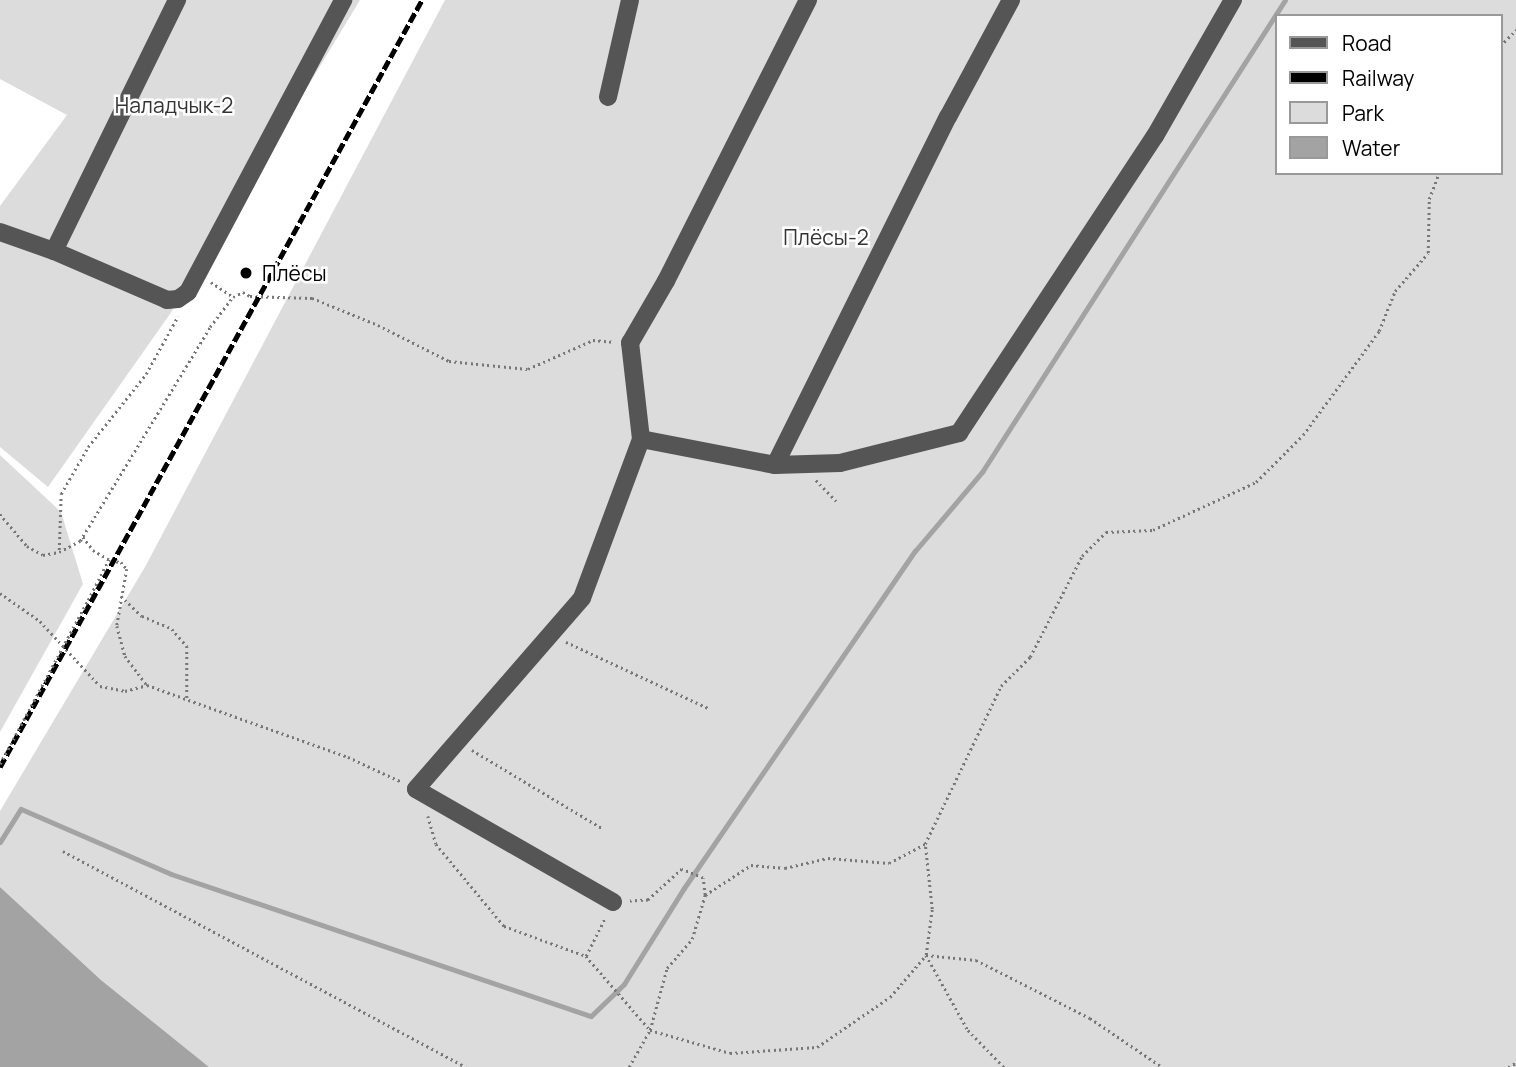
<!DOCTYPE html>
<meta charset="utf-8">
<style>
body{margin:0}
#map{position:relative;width:1516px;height:1067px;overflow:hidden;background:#fff;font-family:Manrope,sans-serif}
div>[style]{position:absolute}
.green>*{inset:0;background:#dcdcdc}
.water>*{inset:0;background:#a3a3a3}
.stream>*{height:5px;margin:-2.5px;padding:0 2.5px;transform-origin:2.5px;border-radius:2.5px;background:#a3a3a3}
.path>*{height:2.5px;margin-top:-1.25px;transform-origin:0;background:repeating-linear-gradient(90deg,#777 0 2px,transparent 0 5.5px)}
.minor>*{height:18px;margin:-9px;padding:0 9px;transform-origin:9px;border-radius:9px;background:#555}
.rail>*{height:5px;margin-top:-2.5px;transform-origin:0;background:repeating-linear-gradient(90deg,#000 0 10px,transparent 0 13.5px)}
.path-bridge>*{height:2.5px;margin-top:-1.25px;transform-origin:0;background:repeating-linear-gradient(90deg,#777 0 2px,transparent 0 5.5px)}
.dots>*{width:19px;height:19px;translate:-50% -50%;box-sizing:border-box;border:4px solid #fff;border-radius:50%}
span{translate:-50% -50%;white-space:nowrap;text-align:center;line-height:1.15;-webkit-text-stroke:5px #fff;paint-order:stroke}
.park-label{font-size:21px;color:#333}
.poi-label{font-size:21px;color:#000}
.left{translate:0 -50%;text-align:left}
.legend{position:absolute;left:1275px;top:14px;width:228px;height:161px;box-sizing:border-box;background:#fff;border:2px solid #999;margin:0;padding:9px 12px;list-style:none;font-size:21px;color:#000}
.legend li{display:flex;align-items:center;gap:14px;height:35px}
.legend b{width:35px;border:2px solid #999}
</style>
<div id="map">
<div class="green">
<i style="clip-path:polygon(0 0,360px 0,170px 314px,48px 487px,0 447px,0 206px,67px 115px,0 79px)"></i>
<i style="clip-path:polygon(evenodd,445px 0,1516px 0,1516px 1067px,209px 1067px,101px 980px,0 887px,0 811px,145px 567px,445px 0,1276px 16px,1500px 16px,1500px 173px,1276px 173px,1276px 16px)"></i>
<i style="clip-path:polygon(0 455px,61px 512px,83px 584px,0 732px)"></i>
</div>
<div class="water">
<i style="clip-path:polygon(0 887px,101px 980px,209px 1067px,0 1067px)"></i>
</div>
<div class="stream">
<i style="left:0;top:842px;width:39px;rotate:-58deg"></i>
<i style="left:21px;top:809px;width:163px;rotate:23.4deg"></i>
<i style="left:171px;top:874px;width:443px;rotate:18.7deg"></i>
<i style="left:591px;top:1016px;width:46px;rotate:-44.1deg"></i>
<i style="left:624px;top:984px;width:113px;rotate:-58deg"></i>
<i style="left:684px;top:888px;width:409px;rotate:-55.6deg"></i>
<i style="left:915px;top:551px;width:104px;rotate:-49.7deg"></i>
<i style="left:982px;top:472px;width:561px;rotate:-57.3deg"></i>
</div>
<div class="path">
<i style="left:1500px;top:46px;width:23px;rotate:-45deg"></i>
<i style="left:211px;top:282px;width:27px;rotate:34deg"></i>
<i style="left:233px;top:297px;width:11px;rotate:-27deg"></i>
<i style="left:243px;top:292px;width:8px;rotate:30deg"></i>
<i style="left:250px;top:296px;width:62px;rotate:1.8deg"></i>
<i style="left:312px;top:298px;width:71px;rotate:22.2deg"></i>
<i style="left:378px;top:325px;width:80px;rotate:26.9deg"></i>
<i style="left:449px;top:361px;width:79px;rotate:5.8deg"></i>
<i style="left:528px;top:369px;width:71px;rotate:-24deg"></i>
<i style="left:593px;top:340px;width:22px;rotate:5deg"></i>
<i style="left:816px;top:480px;width:30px;rotate:46deg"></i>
<i style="left:0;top:514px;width:42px;rotate:49.8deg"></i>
<i style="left:27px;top:546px;width:18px;rotate:29deg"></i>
<i style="left:43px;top:555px;width:16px;rotate:-11deg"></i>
<i style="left:59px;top:552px;width:24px;rotate:-28deg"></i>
<i style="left:80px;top:541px;width:250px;rotate:-58.7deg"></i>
<i style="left:210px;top:327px;width:38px;rotate:-53deg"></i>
<i style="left:83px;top:537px;width:16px;rotate:52deg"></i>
<i style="left:93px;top:550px;width:21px;rotate:31deg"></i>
<i style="left:111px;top:561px;width:10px;rotate:6deg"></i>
<i style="left:121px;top:562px;width:9px;rotate:49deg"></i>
<i style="left:127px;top:569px;width:58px;rotate:100deg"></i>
<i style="left:117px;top:626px;width:31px;rotate:75deg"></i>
<i style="left:125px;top:656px;width:35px;rotate:53deg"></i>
<i style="left:59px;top:550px;width:56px;rotate:-88deg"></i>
<i style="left:61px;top:494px;width:54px;rotate:-60.1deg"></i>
<i style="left:88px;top:447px;width:93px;rotate:-51.5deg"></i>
<i style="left:146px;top:374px;width:66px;rotate:-61.1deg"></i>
<i style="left:0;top:593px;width:49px;rotate:35deg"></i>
<i style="left:40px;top:621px;width:88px;rotate:47.3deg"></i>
<i style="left:100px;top:686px;width:25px;rotate:11deg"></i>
<i style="left:125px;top:691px;width:23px;rotate:-15deg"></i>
<i style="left:147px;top:685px;width:214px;rotate:19.7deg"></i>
<i style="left:348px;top:757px;width:60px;rotate:24.8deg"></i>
<i style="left:121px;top:596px;width:29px;rotate:44deg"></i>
<i style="left:142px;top:616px;width:33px;rotate:23deg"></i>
<i style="left:172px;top:629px;width:23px;rotate:49deg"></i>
<i style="left:187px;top:646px;width:52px;rotate:90deg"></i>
<i style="left:88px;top:600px;width:46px;rotate:-62.9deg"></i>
<i style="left:566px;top:642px;width:157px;rotate:24.9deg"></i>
<i style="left:472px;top:750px;width:152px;rotate:31deg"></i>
<i style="left:428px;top:816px;width:29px;rotate:74deg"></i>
<i style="left:436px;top:844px;width:107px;rotate:50.3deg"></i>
<i style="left:504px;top:926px;width:87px;rotate:20.1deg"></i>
<i style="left:586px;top:956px;width:98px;rotate:49.1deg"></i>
<i style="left:650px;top:1030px;width:83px;rotate:16deg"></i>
<i style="left:730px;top:1053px;width:87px;rotate:-3.9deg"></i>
<i style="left:817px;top:1047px;width:88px;rotate:-34.4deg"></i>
<i style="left:890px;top:997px;width:55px;rotate:-49.4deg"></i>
<i style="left:926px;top:955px;width:46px;rotate:-82.6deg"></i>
<i style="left:932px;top:909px;width:65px;rotate:-96.1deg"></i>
<i style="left:925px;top:844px;width:175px;rotate:-64.3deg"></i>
<i style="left:1001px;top:686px;width:41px;rotate:-45deg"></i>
<i style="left:1030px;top:657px;width:114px;rotate:-62.8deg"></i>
<i style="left:1082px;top:556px;width:34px;rotate:-45deg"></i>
<i style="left:1106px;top:532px;width:47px;rotate:-2.4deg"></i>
<i style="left:1153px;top:530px;width:114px;rotate:-25deg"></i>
<i style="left:1256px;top:482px;width:66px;rotate:-45deg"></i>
<i style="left:1303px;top:435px;width:129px;rotate:-53.8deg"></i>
<i style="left:1379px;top:331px;width:43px;rotate:-68.2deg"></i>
<i style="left:1395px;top:291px;width:50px;rotate:-49deg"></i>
<i style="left:1428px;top:253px;width:54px;rotate:-88.9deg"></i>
<i style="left:1429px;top:199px;width:28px;rotate:-69deg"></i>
<i style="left:63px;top:851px;width:457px;rotate:28.2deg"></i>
<i style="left:705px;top:895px;width:55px;rotate:-33.1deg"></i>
<i style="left:751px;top:865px;width:34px;rotate:5deg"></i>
<i style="left:785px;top:868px;width:44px;rotate:-13.1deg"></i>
<i style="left:828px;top:858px;width:61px;rotate:4.7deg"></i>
<i style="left:889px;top:863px;width:41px;rotate:-27.8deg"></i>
<i style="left:926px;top:955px;width:50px;rotate:5.7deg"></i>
<i style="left:976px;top:960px;width:128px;rotate:27deg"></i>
<i style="left:1090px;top:1018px;width:87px;rotate:34.2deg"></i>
<i style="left:926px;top:955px;width:86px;rotate:60.8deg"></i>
<i style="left:968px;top:1030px;width:52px;rotate:45.8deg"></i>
<i style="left:586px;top:956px;width:42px;rotate:-63.4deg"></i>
<i style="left:629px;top:1067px;width:43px;rotate:-60.4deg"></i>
<i style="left:650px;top:1030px;width:64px;rotate:-74.7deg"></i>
<i style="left:667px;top:968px;width:38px;rotate:-49deg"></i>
<i style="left:692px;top:939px;width:46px;rotate:-73.5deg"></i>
<i style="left:705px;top:895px;width:17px;rotate:-97deg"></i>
<i style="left:703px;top:878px;width:23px;rotate:-157deg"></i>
<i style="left:682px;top:869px;width:46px;rotate:137.6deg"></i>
<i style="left:648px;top:900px;width:18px;rotate:177deg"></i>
<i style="left:1508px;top:1067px;width:9px;rotate:-27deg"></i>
</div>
<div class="minor">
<i style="left:608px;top:97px;width:99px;rotate:-77.2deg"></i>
<i style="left:0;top:232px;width:57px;rotate:19.4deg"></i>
<i style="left:54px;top:251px;width:123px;rotate:23.4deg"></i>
<i style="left:167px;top:300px;width:11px;rotate:-5deg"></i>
<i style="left:178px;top:299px;width:12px;rotate:-35deg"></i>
<i style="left:188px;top:292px;width:331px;rotate:-62deg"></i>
<i style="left:54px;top:251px;width:280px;rotate:-63.9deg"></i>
<i style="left:641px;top:439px;width:136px;rotate:11deg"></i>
<i style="left:775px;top:465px;width:65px;rotate:-1.8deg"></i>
<i style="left:840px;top:463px;width:123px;rotate:-14.1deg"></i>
<i style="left:959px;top:433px;width:356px;rotate:-56.6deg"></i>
<i style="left:1155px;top:136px;width:157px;rotate:-60.2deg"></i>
<i style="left:775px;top:465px;width:389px;rotate:-63.6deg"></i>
<i style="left:948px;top:117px;width:133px;rotate:-61.7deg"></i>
<i style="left:613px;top:902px;width:227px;rotate:-150.2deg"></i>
<i style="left:416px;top:789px;width:253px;rotate:-49deg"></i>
<i style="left:582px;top:598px;width:170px;rotate:-69.6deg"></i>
<i style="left:641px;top:439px;width:97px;rotate:-96.5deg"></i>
<i style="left:630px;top:343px;width:72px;rotate:-59.9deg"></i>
<i style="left:666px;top:281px;width:315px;rotate:-63.2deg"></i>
</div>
<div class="rail">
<i style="left:0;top:767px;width:875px;rotate:-61.18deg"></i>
</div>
<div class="path-bridge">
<i style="left:0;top:764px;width:186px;rotate:-61.8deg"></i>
</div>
<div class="dots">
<i style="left:246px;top:273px;background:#000"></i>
</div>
<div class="park-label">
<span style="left:174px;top:105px">Наладчык-2</span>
<span style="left:826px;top:237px">Плёсы-2</span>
</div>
<div class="poi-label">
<span class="left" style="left:262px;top:273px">Плёсы</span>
</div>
<ul class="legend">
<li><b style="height:9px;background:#555"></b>Road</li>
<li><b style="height:9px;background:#000"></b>Railway</li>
<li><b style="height:19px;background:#dcdcdc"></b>Park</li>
<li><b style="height:19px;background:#a3a3a3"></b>Water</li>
</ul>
</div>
